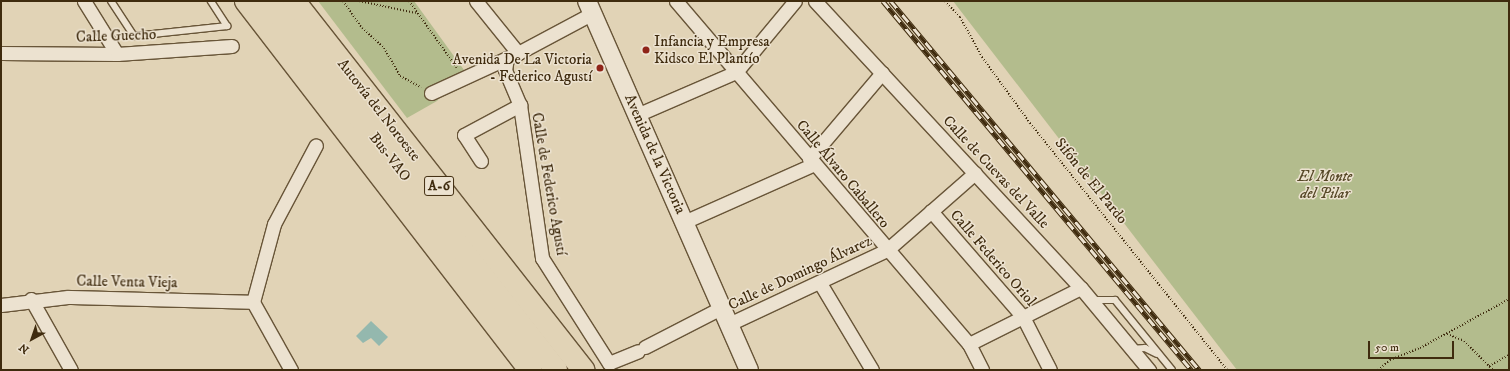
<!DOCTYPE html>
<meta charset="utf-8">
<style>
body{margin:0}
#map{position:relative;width:1510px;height:371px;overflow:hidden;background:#e1d3b6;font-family:"IM FELL DW Pica",serif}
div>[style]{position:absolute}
.green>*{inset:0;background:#b3bc8d}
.water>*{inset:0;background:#94b8ae}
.path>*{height:2px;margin-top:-1px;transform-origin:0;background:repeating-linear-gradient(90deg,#3f2b0e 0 1px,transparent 0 3px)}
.roads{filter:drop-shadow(1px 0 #685538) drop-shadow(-1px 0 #685538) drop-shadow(0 1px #685538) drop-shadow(0 -1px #685538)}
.lane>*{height:6px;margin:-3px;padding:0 3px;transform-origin:3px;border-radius:3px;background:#ece2d0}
.street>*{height:13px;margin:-6.5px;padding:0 6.5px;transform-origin:6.5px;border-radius:6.5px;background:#ece2d0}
.secondary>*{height:18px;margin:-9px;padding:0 9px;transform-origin:9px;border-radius:9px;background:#ece2d0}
.highway>*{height:22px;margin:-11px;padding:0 11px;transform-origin:11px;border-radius:11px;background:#e1d3b6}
.rail>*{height:4.5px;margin-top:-2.25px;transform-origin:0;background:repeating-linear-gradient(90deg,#ece2d0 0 9px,#3f2b0e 0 18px);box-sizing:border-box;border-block:1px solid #3f2b0e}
.dots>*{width:11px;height:11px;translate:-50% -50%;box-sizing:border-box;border:2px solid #ece2d0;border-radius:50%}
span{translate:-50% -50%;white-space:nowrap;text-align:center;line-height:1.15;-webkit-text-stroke:3px #ece2d0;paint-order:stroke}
.shield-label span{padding:1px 3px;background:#ece2d0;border:1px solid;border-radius:3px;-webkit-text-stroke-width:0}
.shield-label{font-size:14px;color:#3f2b0e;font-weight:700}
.street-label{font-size:15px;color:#3f2b0e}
.poi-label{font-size:15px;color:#3f2b0e}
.left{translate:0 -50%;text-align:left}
.right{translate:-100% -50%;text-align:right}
.park-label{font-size:15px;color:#564827;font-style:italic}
.frame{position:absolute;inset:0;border:2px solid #3f2b0e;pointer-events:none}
.north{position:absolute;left:12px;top:319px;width:40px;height:40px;-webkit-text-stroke:3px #ece2d0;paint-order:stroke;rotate:220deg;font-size:11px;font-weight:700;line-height:16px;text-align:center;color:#3f2b0e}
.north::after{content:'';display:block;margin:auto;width:14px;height:18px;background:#3f2b0e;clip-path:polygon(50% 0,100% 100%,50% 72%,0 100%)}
.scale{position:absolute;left:1368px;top:341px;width:86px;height:18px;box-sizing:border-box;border:2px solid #3f2b0e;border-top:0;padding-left:5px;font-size:12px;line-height:14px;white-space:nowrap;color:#3f2b0e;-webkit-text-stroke:3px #ece2d0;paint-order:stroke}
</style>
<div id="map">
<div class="green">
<i style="clip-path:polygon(318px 1px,414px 1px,464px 70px,437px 101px,407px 118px)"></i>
<i style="clip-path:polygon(953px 1px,1509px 1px,1509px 370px,1237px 370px)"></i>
</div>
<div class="water">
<i style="clip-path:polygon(371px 321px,388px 337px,379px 346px,371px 338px,363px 343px,356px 336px)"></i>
</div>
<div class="path">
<i style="left:343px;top:1px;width:33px;rotate:55deg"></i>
<i style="left:362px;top:28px;width:30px;rotate:42deg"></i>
<i style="left:384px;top:48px;width:32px;rotate:60deg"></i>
<i style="left:400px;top:76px;width:24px;rotate:28deg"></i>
<i style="left:359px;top:1px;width:58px;rotate:11.9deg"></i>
<i style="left:409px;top:1px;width:82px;rotate:54.4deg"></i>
<i style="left:945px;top:1px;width:22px;rotate:47deg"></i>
<i style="left:960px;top:17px;width:46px;rotate:61.2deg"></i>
<i style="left:982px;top:57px;width:82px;rotate:54deg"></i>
<i style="left:1030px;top:123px;width:316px;rotate:51.4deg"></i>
<i style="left:1447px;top:334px;width:18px;rotate:22deg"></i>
<i style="left:1464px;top:341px;width:41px;rotate:45deg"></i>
<i style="left:1489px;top:366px;width:23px;rotate:-29deg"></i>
<i style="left:1378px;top:370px;width:16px;rotate:-40deg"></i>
<i style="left:1390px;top:360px;width:32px;rotate:-22deg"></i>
<i style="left:1420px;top:348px;width:102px;rotate:-28.8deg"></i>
</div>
<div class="roads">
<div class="lane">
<i style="left:111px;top:1px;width:42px;rotate:56.7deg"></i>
<i style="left:134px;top:36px;width:94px;rotate:-6.1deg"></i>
<i style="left:227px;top:26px;width:30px;rotate:-123deg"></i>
<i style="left:1091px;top:300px;width:24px"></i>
<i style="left:1115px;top:300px;width:90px;rotate:50.8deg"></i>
<i style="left:1131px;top:349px;width:14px;rotate:-4deg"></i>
<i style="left:1145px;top:348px;width:13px;rotate:27deg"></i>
</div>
<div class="street">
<i style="left:84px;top:1px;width:62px;rotate:58.1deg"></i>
<i style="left:476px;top:1px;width:67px;rotate:51.1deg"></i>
<i style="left:676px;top:1px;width:451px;rotate:49.5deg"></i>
<i style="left:969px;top:344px;width:29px;rotate:63deg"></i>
<i style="left:815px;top:1px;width:391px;rotate:47.2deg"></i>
<i style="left:1081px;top:288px;width:107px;rotate:50.3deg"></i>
<i style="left:1px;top:53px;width:116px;rotate:0.5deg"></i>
<i style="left:117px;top:54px;width:115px;rotate:-4deg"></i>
<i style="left:507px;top:58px;width:12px;rotate:99deg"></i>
<i style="left:505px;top:70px;width:38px;rotate:67deg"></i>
<i style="left:520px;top:105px;width:155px;rotate:81.8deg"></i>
<i style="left:542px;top:258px;width:125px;rotate:57.5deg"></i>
<i style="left:609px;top:363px;width:31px;rotate:-22deg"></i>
<i style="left:431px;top:93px;width:96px;rotate:-24.7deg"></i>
<i style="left:518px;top:53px;width:85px;rotate:-28.1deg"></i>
<i style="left:639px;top:114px;width:106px;rotate:-23.4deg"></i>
<i style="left:736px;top:72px;width:92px;rotate:-50.3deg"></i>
<i style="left:809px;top:159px;width:113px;rotate:-49.7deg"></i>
<i style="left:481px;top:161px;width:31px;rotate:-123deg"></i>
<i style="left:464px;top:135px;width:64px;rotate:-28.2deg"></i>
<i style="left:931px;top:211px;width:140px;rotate:49deg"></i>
<i style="left:1023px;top:317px;width:59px;rotate:63deg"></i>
<i style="left:684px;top:222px;width:142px;rotate:-24deg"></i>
<i style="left:820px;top:283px;width:101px;rotate:59.1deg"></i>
<i style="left:31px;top:299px;width:81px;rotate:60.6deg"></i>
<i style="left:1px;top:305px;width:67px;rotate:-6.8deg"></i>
<i style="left:68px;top:297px;width:185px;rotate:1.5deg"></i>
<i style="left:729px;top:324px;width:174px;rotate:-25.1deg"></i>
<i style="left:887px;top:250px;width:117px;rotate:-41.2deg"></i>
<i style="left:969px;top:344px;width:125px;rotate:-26.6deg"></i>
<i style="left:645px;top:347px;width:85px;rotate:-27.2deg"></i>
<i style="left:291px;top:370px;width:78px;rotate:-119.2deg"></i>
<i style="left:253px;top:302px;width:81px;rotate:-74.9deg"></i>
<i style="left:274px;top:224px;width:89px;rotate:-62deg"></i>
</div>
<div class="secondary">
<i style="left:587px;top:1px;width:403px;rotate:66.3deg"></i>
</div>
<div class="highway">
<i style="left:246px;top:1px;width:466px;rotate:52.4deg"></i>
<i style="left:269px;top:1px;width:467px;rotate:52.1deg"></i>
<i style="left:294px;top:1px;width:469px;rotate:51.9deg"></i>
</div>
</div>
<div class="rail">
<i style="left:883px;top:1px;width:481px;rotate:50.1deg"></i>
<i style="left:891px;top:1px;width:481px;rotate:50.1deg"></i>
</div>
<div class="dots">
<i style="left:646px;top:50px;background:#8f2418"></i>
<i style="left:600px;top:68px;background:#8f2418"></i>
</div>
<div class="shield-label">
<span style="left:439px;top:186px">A-6</span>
</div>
<div class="street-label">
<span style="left:116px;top:36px;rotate:-2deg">Calle Guecho</span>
<span style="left:379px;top:110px;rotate:52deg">Autovía del Noroeste</span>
<span style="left:655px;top:154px;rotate:66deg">Avenida de la Victoria</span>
<span style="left:390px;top:157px;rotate:52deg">Bus-VAO</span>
<span style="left:996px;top:172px;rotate:47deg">Calle de Cuevas del Valle</span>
<span style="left:843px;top:174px;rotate:50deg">Calle Álvaro Caballero</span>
<span style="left:1091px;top:181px;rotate:51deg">Sifón de El Pardo</span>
<span style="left:549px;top:184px;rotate:80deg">Calle de Federico Agustí</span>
<span style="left:993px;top:258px;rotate:49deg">Calle Federico Oriol</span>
<span style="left:800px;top:273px;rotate:-25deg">Calle de Domingo Álvarez</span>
<span style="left:127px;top:282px;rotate:1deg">Calle Venta Vieja</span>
</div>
<div class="poi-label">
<span class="left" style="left:654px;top:50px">Infancia y Empresa<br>Kidsco El Plantío</span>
<span class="right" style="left:592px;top:68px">Avenida De La Victoria<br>- Federico Agustí</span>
</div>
<div class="park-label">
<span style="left:1325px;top:185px">El Monte<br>del Pilar</span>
</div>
<div class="frame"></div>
<div class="north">N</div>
<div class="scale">50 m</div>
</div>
